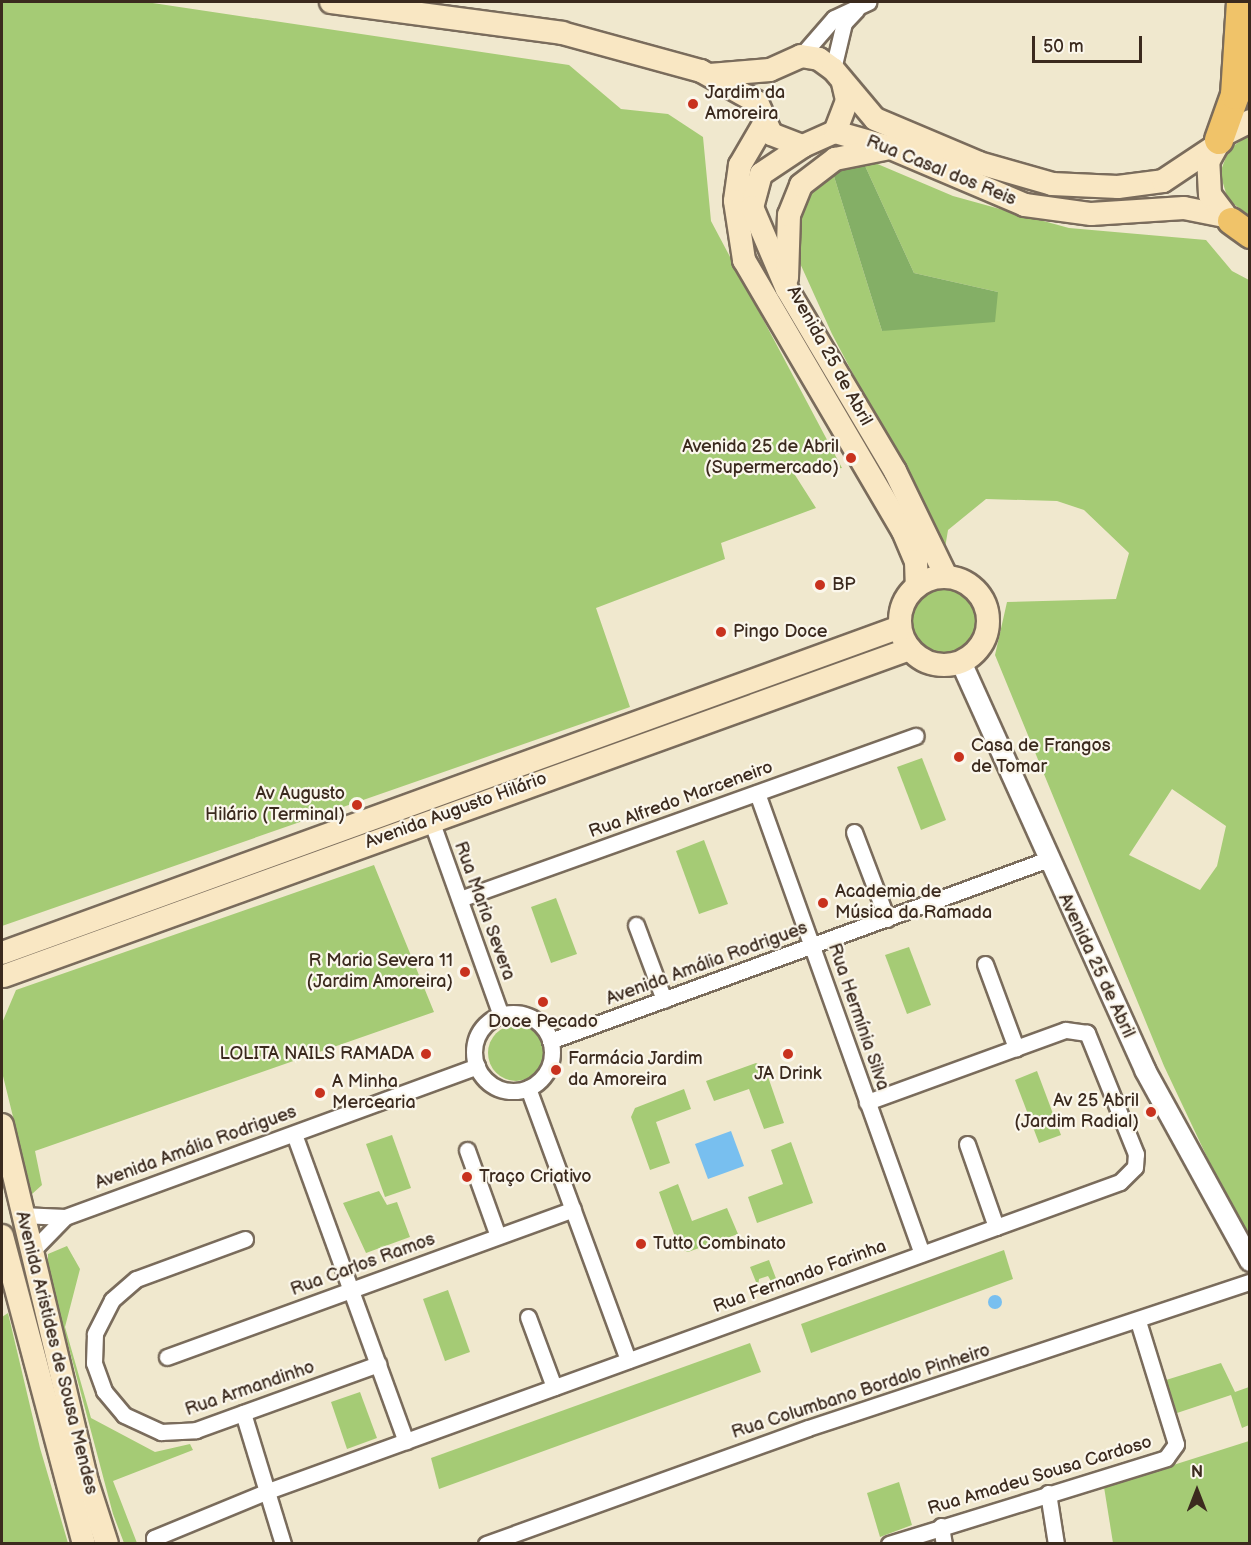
<!DOCTYPE html>
<meta charset="utf-8">
<style>
body{margin:0}
#map{position:relative;width:1251px;height:1545px;overflow:hidden;background:#f0e8ce;font-family:"Balsamiq Sans",sans-serif}
div>[style]{position:absolute}
.green>*{inset:0;background:#a5cb75}
.round{border-radius:50%}
.forest>*{inset:0;background:#84af66}
.water>*{inset:0;background:#78bfef}
.roads{filter:drop-shadow(2px 0 #7a6c5c) drop-shadow(-2px 0 #7a6c5c) drop-shadow(0 2px #7a6c5c) drop-shadow(0 -2px #7a6c5c)}
.minor>*{height:15px;margin:-7.5px;padding:0 7.5px;transform-origin:7.5px;border-radius:7.5px;background:#fff}
.minor>.ring{margin:-7.5px;padding:0;box-sizing:content-box;background:none;border:15px solid #fff;border-radius:50%}
.tertiary>*{height:20px;margin:-10px;padding:0 10px;transform-origin:10px;border-radius:10px;background:#fff}
.secondary>*{height:22px;margin:-11px;padding:0 11px;transform-origin:11px;border-radius:11px;background:#f9e7c3}
.secondary>.ring{margin:-11px;padding:0;box-sizing:content-box;background:none;border:22px solid #f9e7c3;border-radius:50%}
.trunk>*{height:26px;margin:-13px;padding:0 13px;transform-origin:13px;border-radius:13px;background:#f0c369}
.motorway>*{height:28px;margin:-14px;padding:0 14px;transform-origin:14px;border-radius:14px;background:#f0c369}
.dots>*{width:16px;height:16px;translate:-50% -50%;box-sizing:border-box;border:3px solid #fbf7ec;border-radius:50%}
span{translate:-50% -50%;white-space:nowrap;text-align:center;line-height:1.15;-webkit-text-stroke:4.5px #fbf7ec;paint-order:stroke}
.poi-label{font-size:18px;color:#3b2a1e}
.left{translate:0 -50%;text-align:left}
.right{translate:-100% -50%;text-align:right}
.street-label{font-size:18px;color:#3b2a1e}
.frame{position:absolute;inset:0;border:3px solid #3b2a1e;pointer-events:none}
.north{position:absolute;left:1167px;top:1461px;width:60px;height:60px;-webkit-text-stroke:4px #fbf7ec;paint-order:stroke;rotate:0deg;font-size:16px;font-weight:700;line-height:24px;text-align:center;color:#3b2a1e}
.north::after{content:'';display:block;margin:auto;width:21px;height:27px;background:#3b2a1e;clip-path:polygon(50% 0,100% 100%,50% 72%,0 100%)}
.scale{position:absolute;left:1032px;top:36px;width:110px;height:27px;box-sizing:border-box;border:3px solid #3b2a1e;border-top:0;padding-left:8px;font-size:18px;line-height:21px;white-space:nowrap;color:#3b2a1e;-webkit-text-stroke:4px #fbf7ec;paint-order:stroke}
</style>
<div id="map">
<div class="green">
<i style="clip-path:polygon(2px 2px,146px 2px,569px 65px,621px 109px,668px 114px,703px 137px,711px 221px,842px 468px,795px 475px,816px 508px,721px 543px,725px 559px,596px 608px,630px 707px,2px 926px)"></i>
<i style="clip-path:polygon(1249px 135px,1249px 215px,1228px 200px,1220px 173px,1229px 149px)"></i>
<i style="clip-path:polygon(evenodd,861px 157px,953px 196px,1069px 228px,1206px 240px,1232px 271px,1249px 280px,1249px 1246px,1164px 1066px,995px 655px,1007px 602px,1116px 599px,1129px 553px,1084px 510px,1057px 501px,986px 499px,948px 530px,945px 548px,832px 334px,794px 250px,805px 200px,832px 170px,882px 331px,998px 292px,914px 273px,861px 157px,1172px 789px,1226px 826px,1217px 866px,1200px 890px,1129px 855px,1172px 789px)"></i>
<i class="round" style="left:911px;top:586px;width:68px;height:68px"></i>
<i style="clip-path:polygon(922px 758px,946px 820px,921px 830px,897px 767px)"></i>
<i style="clip-path:polygon(704px 840px,728px 904px,699px 914px,676px 851px)"></i>
<i style="clip-path:polygon(374px 865px,434px 1012px,35px 1151px,42px 1185px,32px 1194px,2px 1072px,2px 1023px,16px 990px)"></i>
<i style="clip-path:polygon(556px 898px,577px 954px,551px 963px,531px 907px)"></i>
<i style="clip-path:polygon(909px 947px,931px 1005px,907px 1014px,885px 955px)"></i>
<i class="round" style="left:488px;top:1025px;width:56px;height:56px"></i>
<i style="clip-path:polygon(756px 1063px,765px 1068px,784px 1123px,764px 1129px,749px 1089px,714px 1101px,706px 1081px)"></i>
<i style="clip-path:polygon(1037px 1071px,1061px 1135px,1039px 1143px,1015px 1080px)"></i>
<i style="clip-path:polygon(684px 1089px,691px 1109px,656px 1122px,670px 1163px,650px 1170px,631px 1117px,635px 1108px)"></i>
<i style="clip-path:polygon(392px 1135px,411px 1188px,385px 1197px,366px 1144px)"></i>
<i style="clip-path:polygon(791px 1142px,813px 1203px,757px 1223px,748px 1197px,783px 1184px,771px 1150px)"></i>
<i style="clip-path:polygon(678px 1184px,692px 1221px,727px 1208px,738px 1234px,688px 1252px,679px 1248px,659px 1192px)"></i>
<i style="clip-path:polygon(379px 1191px,387px 1205px,397px 1202px,410px 1237px,366px 1253px,343px 1203px)"></i>
<i style="clip-path:polygon(21px 1240px,34px 1303px,27px 1306px,12px 1242px)"></i>
<i style="clip-path:polygon(67px 1246px,80px 1269px,65px 1327px,91px 1418px,155px 1452px,190px 1444px,193px 1450px,113px 1481px,137px 1543px,124px 1543px,113px 1514px,48px 1269px,48px 1254px)"></i>
<i style="clip-path:polygon(1004px 1250px,1013px 1279px,811px 1353px,801px 1324px)"></i>
<i style="clip-path:polygon(769px 1260px,777px 1281px,772px 1283px,768px 1276px,759px 1279px,758px 1287px,750px 1267px)"></i>
<i style="clip-path:polygon(448px 1290px,470px 1352px,445px 1361px,423px 1299px)"></i>
<i style="clip-path:polygon(8px 1313px,40px 1448px,68px 1543px,2px 1543px,2px 1317px)"></i>
<i style="clip-path:polygon(750px 1343px,761px 1372px,439px 1489px,431px 1458px)"></i>
<i style="clip-path:polygon(1221px 1363px,1235px 1392px,1249px 1387px,1249px 1425px,1242px 1428px,1231px 1395px,1177px 1413px,1166px 1380px)"></i>
<i style="clip-path:polygon(360px 1392px,377px 1438px,347px 1449px,331px 1402px)"></i>
<i style="clip-path:polygon(1249px 1441px,1249px 1543px,1113px 1543px,1104px 1487px)"></i>
<i style="clip-path:polygon(899px 1482px,912px 1525px,880px 1537px,867px 1493px)"></i>
</div>
<div class="forest">
<i style="clip-path:polygon(861px 157px,914px 273px,998px 292px,995px 322px,882px 331px,832px 170px)"></i>
</div>
<div class="water">
<i style="clip-path:polygon(731px 1131px,744px 1166px,708px 1179px,695px 1144px)"></i>
<i class="round" style="left:988px;top:1295px;width:14px;height:14px"></i>
</div>
<div class="roads">
<div class="minor">
<i style="left:801px;top:56px;width:50px;rotate:-49deg"></i>
<i style="left:834px;top:18px;width:38px;rotate:-25deg"></i>
<i style="left:833px;top:69px;width:47px;rotate:-76.6deg"></i>
<i style="left:844px;top:23px;width:18px;rotate:-47deg"></i>
<i style="left:757px;top:793px;width:489px;rotate:70.3deg"></i>
<i style="left:431px;top:820px;width:207px;rotate:70.3deg"></i>
<i style="left:854px;top:832px;width:93px;rotate:69.2deg"></i>
<i style="left:460px;top:899px;width:484px;rotate:-19.7deg"></i>
<i style="left:636px;top:925px;width:80px;rotate:69.5deg"></i>
<i style="left:985px;top:964px;width:90px;rotate:69.7deg"></i>
<i class="ring" style="left:474px;top:1013px;width:63px;height:63px"></i>
<i style="left:550px;top:1041px;width:528px;rotate:-20.05deg"></i>
<i style="left:528px;top:1088px;width:290px;rotate:69.8deg"></i>
<i style="left:294px;top:1134px;width:327px;rotate:70deg"></i>
<i style="left:967px;top:1144px;width:88px;rotate:70.7deg"></i>
<i style="left:467px;top:1150px;width:91px;rotate:70.2deg"></i>
<i style="left:21px;top:1215px;width:44px;rotate:2.6deg"></i>
<i style="left:65px;top:1217px;width:439px;rotate:-20.1deg"></i>
<i style="left:245px;top:1239px;width:116px;rotate:159.8deg"></i>
<i style="left:136px;top:1279px;width:32px;rotate:139deg"></i>
<i style="left:112px;top:1300px;width:38px;rotate:117deg"></i>
<i style="left:95px;top:1334px;width:29px;rotate:92deg"></i>
<i style="left:94px;top:1363px;width:30px;rotate:70deg"></i>
<i style="left:104px;top:1391px;width:31px;rotate:50deg"></i>
<i style="left:124px;top:1415px;width:41px;rotate:24.7deg"></i>
<i style="left:161px;top:1432px;width:35px;rotate:-3deg"></i>
<i style="left:196px;top:1430px;width:194px;rotate:-19.9deg"></i>
<i style="left:30px;top:1253px;width:50px;rotate:-45.8deg"></i>
<i style="left:528px;top:1317px;width:75px;rotate:69.6deg"></i>
<i style="left:167px;top:1357px;width:432px;rotate:-20deg"></i>
<i style="left:243px;top:1413px;width:137px;rotate:73deg"></i>
<i style="left:1048px;top:1493px;width:52px;rotate:81.1deg"></i>
<i style="left:941px;top:1526px;width:18px;rotate:81deg"></i>
<i style="left:155px;top:1544px;width:6px;rotate:-99deg"></i>
<i style="left:154px;top:1538px;width:123px;rotate:-22.4deg"></i>
<i style="left:268px;top:1491px;width:906px;rotate:-19.93deg"></i>
<i style="left:1120px;top:1182px;width:21px;rotate:-45deg"></i>
<i style="left:1135px;top:1167px;width:13px;rotate:-86deg"></i>
<i style="left:1136px;top:1154px;width:131px;rotate:-112deg"></i>
<i style="left:1087px;top:1033px;width:22px;rotate:-172deg"></i>
<i style="left:1065px;top:1030px;width:211px;rotate:160deg"></i>
<i style="left:486px;top:1544px;width:342px;rotate:-19.8deg"></i>
<i style="left:808px;top:1428px;width:465px;rotate:-18.3deg"></i>
<i style="left:889px;top:1544px;width:290px;rotate:-17.2deg"></i>
<i style="left:1166px;top:1458px;width:17px;rotate:-54deg"></i>
<i style="left:1176px;top:1444px;width:129px;rotate:-107.2deg"></i>
</div>
<div class="tertiary">
<i style="left:961px;top:662px;width:448px;rotate:65.7deg"></i>
<i style="left:1145px;top:1070px;width:218px;rotate:61.2deg"></i>
</div>
<div class="secondary">
<i style="left:331px;top:2px;width:233px;rotate:7.6deg"></i>
<i style="left:562px;top:33px;width:144px;rotate:15.3deg"></i>
<i style="left:701px;top:71px;width:64px;rotate:29deg"></i>
<i style="left:757px;top:102px;width:35px;rotate:66deg"></i>
<i style="left:771px;top:134px;width:34px;rotate:21deg"></i>
<i style="left:803px;top:146px;width:35px;rotate:-24deg"></i>
<i style="left:835px;top:132px;width:34px;rotate:-69deg"></i>
<i style="left:847px;top:100px;width:17px;rotate:-103deg"></i>
<i style="left:710px;top:75px;width:60px;rotate:-4.8deg"></i>
<i style="left:770px;top:70px;width:34px;rotate:-24deg"></i>
<i style="left:801px;top:56px;width:18px;rotate:9deg"></i>
<i style="left:819px;top:59px;width:17px;rotate:36deg"></i>
<i style="left:833px;top:69px;width:65px;rotate:50deg"></i>
<i style="left:875px;top:119px;width:113px;rotate:22.9deg"></i>
<i style="left:979px;top:163px;width:76px;rotate:16deg"></i>
<i style="left:1052px;top:184px;width:66px;rotate:2.6deg"></i>
<i style="left:1118px;top:187px;width:45px;rotate:-7.6deg"></i>
<i style="left:1163px;top:181px;width:61px;rotate:-33.7deg"></i>
<i style="left:764px;top:124px;width:48px;rotate:120.3deg"></i>
<i style="left:740px;top:165px;width:36px;rotate:98deg"></i>
<i style="left:735px;top:201px;width:60px;rotate:81.3deg"></i>
<i style="left:744px;top:260px;width:314px;rotate:59.6deg"></i>
<i style="left:903px;top:531px;width:33px;rotate:67deg"></i>
<i style="left:916px;top:561px;width:24px;rotate:88deg"></i>
<i style="left:835px;top:132px;width:58px;rotate:15.9deg"></i>
<i style="left:891px;top:148px;width:146px;rotate:23deg"></i>
<i style="left:1025px;top:205px;width:67px;rotate:7.8deg"></i>
<i style="left:1091px;top:214px;width:93px;rotate:-3.7deg"></i>
<i style="left:1184px;top:208px;width:41px;rotate:11.3deg"></i>
<i style="left:803px;top:146px;width:50px;rotate:146.3deg"></i>
<i style="left:761px;top:174px;width:34px;rotate:105deg"></i>
<i style="left:752px;top:207px;width:89px;rotate:66.9deg"></i>
<i style="left:787px;top:289px;width:212px;rotate:59.3deg"></i>
<i style="left:895px;top:471px;width:117px;rotate:64.1deg"></i>
<i style="left:1229px;top:220px;width:31px;rotate:-127deg"></i>
<i style="left:1210px;top:195px;width:33px;rotate:-93deg"></i>
<i style="left:1208px;top:162px;width:31px;rotate:-61deg"></i>
<i style="left:1223px;top:135px;width:30px;rotate:-27deg"></i>
<i style="left:787px;top:278px;width:63px;rotate:-88.2deg"></i>
<i style="left:789px;top:215px;width:32px;rotate:-68deg"></i>
<i style="left:801px;top:185px;width:43px;rotate:-37.4deg"></i>
<i style="left:835px;top:159px;width:56px;rotate:-11.3deg"></i>
<i class="ring" style="left:900px;top:577px;width:66px;height:66px"></i>
<i style="left:2px;top:953px;width:955px;rotate:-19.95deg"></i>
<i style="left:4px;top:976px;width:963px;rotate:-19.85deg"></i>
<i style="left:2px;top:1125px;width:367px;rotate:76.6deg"></i>
<i style="left:87px;top:1482px;width:65px;rotate:72.1deg"></i>
<i style="left:2px;top:1236px;width:319px;rotate:75.1deg"></i>
</div>
<div class="trunk">
<i style="left:1231px;top:221px;width:24px;rotate:36deg"></i>
</div>
<div class="motorway">
<i style="left:1219px;top:140px;width:48px;rotate:-70.4deg"></i>
<i style="left:1235px;top:95px;width:93px;rotate:-86.3deg"></i>
</div>
</div>
<div class="dots">
<i style="left:693px;top:104px;background:#c8321e"></i>
<i style="left:851px;top:458px;background:#c8321e"></i>
<i style="left:820px;top:585px;background:#c8321e"></i>
<i style="left:721px;top:632px;background:#c8321e"></i>
<i style="left:959px;top:757px;background:#c8321e"></i>
<i style="left:357px;top:805px;background:#c8321e"></i>
<i style="left:823px;top:903px;background:#c8321e"></i>
<i style="left:465px;top:972px;background:#c8321e"></i>
<i style="left:543px;top:1002px;background:#c8321e"></i>
<i style="left:426px;top:1054px;background:#c8321e"></i>
<i style="left:788px;top:1054px;background:#c8321e"></i>
<i style="left:556px;top:1070px;background:#c8321e"></i>
<i style="left:320px;top:1093px;background:#c8321e"></i>
<i style="left:1151px;top:1112px;background:#c8321e"></i>
<i style="left:467px;top:1177px;background:#c8321e"></i>
<i style="left:641px;top:1244px;background:#c8321e"></i>
</div>
<div class="poi-label">
<span class="left" style="left:705px;top:104px">Jardim da<br>Amoreira</span>
<span class="right" style="left:839px;top:458px">Avenida 25 de Abril<br>(Supermercado)</span>
<span class="left" style="left:832px;top:585px">BP</span>
<span class="left" style="left:733px;top:632px">Pingo Doce</span>
<span class="left" style="left:971px;top:757px">Casa de Frangos<br>de Tomar</span>
<span class="right" style="left:345px;top:805px">Av Augusto<br>Hilário (Terminal)</span>
<span class="left" style="left:835px;top:903px">Academia de<br>Música da Ramada</span>
<span class="right" style="left:453px;top:972px">R Maria Severa 11<br>(Jardim Amoreira)</span>
<span style="left:543px;top:1022px">Doce Pecado</span>
<span class="right" style="left:414px;top:1054px">LOLITA NAILS RAMADA</span>
<span class="left" style="left:568px;top:1070px">Farmácia Jardim<br>da Amoreira</span>
<span style="left:788px;top:1074px">JA Drink</span>
<span class="left" style="left:332px;top:1093px">A Minha<br>Mercearia</span>
<span class="right" style="left:1139px;top:1112px">Av 25 Abril<br>(Jardim Radial)</span>
<span class="left" style="left:479px;top:1177px">Traço Criativo</span>
<span class="left" style="left:653px;top:1244px">Tutto Combinato</span>
</div>
<div class="street-label">
<span style="left:941px;top:171px;rotate:22deg">Rua Casal dos Reis</span>
<span style="left:829px;top:356px;rotate:61deg">Avenida 25 de Abril</span>
<span style="left:681px;top:800px;rotate:-20deg">Rua Alfredo Marceneiro</span>
<span style="left:456px;top:811px;rotate:-20deg">Avenida Augusto Hilário</span>
<span style="left:484px;top:911px;rotate:70deg">Rua Maria Severa</span>
<span style="left:707px;top:964px;rotate:-20deg">Avenida Amália Rodrigues</span>
<span style="left:1096px;top:966px;rotate:65deg">Avenida 25 de Abril</span>
<span style="left:858px;top:1017px;rotate:71deg">Rua Hermínia Silva</span>
<span style="left:196px;top:1148px;rotate:-20deg">Avenida Amália Rodrigues</span>
<span style="left:363px;top:1265px;rotate:-20deg">Rua Carlos Ramos</span>
<span style="left:800px;top:1277px;rotate:-20deg">Rua Fernando Farinha</span>
<span style="left:56px;top:1353px;rotate:76deg">Avenida Aristides de Sousa Mendes</span>
<span style="left:250px;top:1389px;rotate:-19deg">Rua Armandinho</span>
<span style="left:861px;top:1392px;rotate:-18deg">Rua Columbano Bordalo Pinheiro</span>
<span style="left:1040px;top:1476px;rotate:-17deg">Rua Amadeu Sousa Cardoso</span>
</div>
<div class="frame"></div>
<div class="north">N</div>
<div class="scale">50 m</div>
</div>
